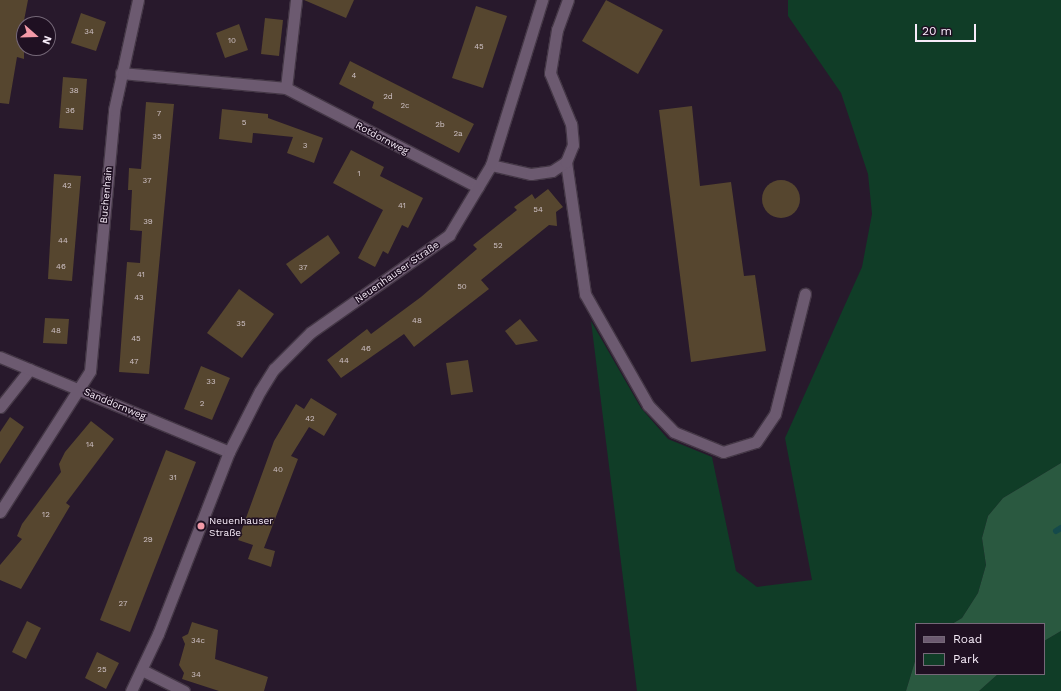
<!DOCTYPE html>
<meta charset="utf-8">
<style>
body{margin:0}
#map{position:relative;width:1061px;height:691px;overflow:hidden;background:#28192c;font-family:"Work Sans",sans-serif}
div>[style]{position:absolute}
.green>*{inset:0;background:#103d27}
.forest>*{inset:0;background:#2a5940}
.stream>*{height:6px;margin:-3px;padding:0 3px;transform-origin:3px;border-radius:3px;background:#154a4b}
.building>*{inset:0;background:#56462f}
.round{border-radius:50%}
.roads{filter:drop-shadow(1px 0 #443746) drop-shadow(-1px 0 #443746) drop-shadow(0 1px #443746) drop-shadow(0 -1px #443746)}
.service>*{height:11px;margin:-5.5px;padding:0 5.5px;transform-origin:5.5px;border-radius:5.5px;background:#6c5a70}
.minor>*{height:11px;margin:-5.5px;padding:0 5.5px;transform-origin:5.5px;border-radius:5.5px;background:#6c5a70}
.dots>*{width:11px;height:11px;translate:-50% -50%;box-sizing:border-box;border:2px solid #1f1022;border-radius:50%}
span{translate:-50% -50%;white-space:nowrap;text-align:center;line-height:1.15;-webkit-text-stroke:3px #1f1022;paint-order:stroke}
.number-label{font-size:8px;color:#cfc2c6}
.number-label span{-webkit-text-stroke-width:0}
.street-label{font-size:10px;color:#f7ecf9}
.poi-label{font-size:10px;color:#f7ecf9}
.left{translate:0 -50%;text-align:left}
.legend{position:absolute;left:915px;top:623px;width:130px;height:52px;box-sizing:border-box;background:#1f1022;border:1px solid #756878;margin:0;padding:5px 7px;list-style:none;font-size:12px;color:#f7ecf9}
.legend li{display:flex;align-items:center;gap:8px;height:20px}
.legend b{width:20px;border:1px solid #756878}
.north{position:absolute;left:16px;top:16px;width:40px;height:40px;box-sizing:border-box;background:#1f1022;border:1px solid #756878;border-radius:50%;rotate:110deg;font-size:11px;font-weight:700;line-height:16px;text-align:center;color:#f7ecf9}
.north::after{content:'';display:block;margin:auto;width:14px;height:18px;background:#f39aa8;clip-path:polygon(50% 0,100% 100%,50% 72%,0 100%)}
.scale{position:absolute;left:915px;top:24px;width:61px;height:18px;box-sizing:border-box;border:2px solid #f7ecf9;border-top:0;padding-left:5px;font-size:12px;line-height:14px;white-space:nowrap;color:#f7ecf9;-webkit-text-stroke:3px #1f1022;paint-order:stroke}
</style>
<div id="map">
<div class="green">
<i style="clip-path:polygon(788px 0,1061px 0,1061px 463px,1003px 498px,988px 516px,982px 538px,986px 565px,978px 593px,962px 618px,952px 624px,916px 624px,916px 658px,906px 691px,637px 691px,591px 321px,641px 408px,668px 439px,712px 457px,736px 571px,757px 587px,812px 580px,785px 438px,862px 267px,872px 214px,868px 174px,841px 93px,788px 16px)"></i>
<i style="clip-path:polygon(1061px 631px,1061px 691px,979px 691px,998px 674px,1044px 674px,1044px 641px)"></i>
</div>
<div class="forest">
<i style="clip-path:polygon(1061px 463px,1061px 631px,1044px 641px,1044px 624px,952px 624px,962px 618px,978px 593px,986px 565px,982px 538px,988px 516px,1003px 498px)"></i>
<i style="clip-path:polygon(916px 658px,916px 674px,998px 674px,979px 691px,906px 691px)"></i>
</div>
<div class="stream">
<i style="left:1056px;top:531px;width:6px;rotate:-31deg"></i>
</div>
<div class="building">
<i style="clip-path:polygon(0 0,28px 0,20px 41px,24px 42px,24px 59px,17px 57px,9px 104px,0 103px)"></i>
<i style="clip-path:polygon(304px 0,354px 0,346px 18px)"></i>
<i style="clip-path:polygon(606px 0,663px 30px,638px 74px,582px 41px)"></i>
<i style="clip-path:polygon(476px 6px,507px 16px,483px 88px,452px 78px)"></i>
<i style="clip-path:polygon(81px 13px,106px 22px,96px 51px,71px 43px)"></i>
<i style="clip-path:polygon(265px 18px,283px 20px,279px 56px,261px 54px)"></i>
<i style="clip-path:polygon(239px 24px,248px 50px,225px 58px,216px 33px)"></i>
<i style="clip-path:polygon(350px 61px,474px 124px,459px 153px,372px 108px,374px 102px,339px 84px)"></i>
<i style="clip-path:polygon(63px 77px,87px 79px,83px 130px,59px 128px)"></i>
<i style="clip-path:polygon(146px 102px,174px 104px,149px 374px,119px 372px,127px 262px,140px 263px,142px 231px,130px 230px,132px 190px,128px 190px,129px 168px,141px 169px)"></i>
<i style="clip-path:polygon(692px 106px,700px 186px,731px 182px,744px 276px,755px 275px,766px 351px,691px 362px,659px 110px)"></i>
<i style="clip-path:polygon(222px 109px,268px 114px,268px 118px,323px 138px,314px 163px,287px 153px,293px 137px,253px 133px,252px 143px,219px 139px)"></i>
<i style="clip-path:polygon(351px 150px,384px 167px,380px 176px,423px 198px,408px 228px,402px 225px,388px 254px,383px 251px,375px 267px,358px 258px,383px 210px,333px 183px)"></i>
<i style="clip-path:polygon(54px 174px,81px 176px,72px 281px,48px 279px)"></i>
<i class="round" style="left:762px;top:180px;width:38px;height:38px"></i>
<i style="clip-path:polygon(548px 189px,563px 207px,556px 212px,557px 226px,549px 225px,481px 280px,489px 289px,414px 347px,404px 334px,341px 378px,327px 360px,367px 329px,371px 334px,421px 297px,477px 249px,473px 245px,517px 210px,514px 207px,532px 194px,535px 199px)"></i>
<i style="clip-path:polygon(328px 235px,340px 253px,301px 284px,286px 264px)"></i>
<i style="clip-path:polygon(239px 289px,274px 314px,242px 358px,207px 333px)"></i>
<i style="clip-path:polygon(45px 318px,69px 319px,67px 344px,43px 343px)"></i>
<i style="clip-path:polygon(520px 319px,538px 341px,516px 345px,505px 331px)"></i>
<i style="clip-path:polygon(468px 360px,473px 392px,451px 395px,446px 363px)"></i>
<i style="clip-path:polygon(201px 366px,230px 378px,212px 420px,184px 409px)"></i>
<i style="clip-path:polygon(311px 398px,337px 414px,324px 436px,309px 427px,291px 456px,298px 459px,264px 548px,275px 551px,271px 567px,248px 559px,253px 545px,238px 540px,274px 441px,296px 404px,304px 409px)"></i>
<i style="clip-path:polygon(10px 417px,24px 427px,0 464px,0 432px)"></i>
<i style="clip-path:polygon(91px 421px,114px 439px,66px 503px,70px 506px,21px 589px,0 580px,0 565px,22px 539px,17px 536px,22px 524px,61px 472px,59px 464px,65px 452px)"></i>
<i style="clip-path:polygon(166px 450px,196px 462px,130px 632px,100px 620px)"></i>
<i style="clip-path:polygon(27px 621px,41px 628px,26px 659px,12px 652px)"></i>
<i style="clip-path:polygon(192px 622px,218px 630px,215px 659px,268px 677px,264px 691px,219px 691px,182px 679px,184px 673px,179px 665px,185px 644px,182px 637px,188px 634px)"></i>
<i style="clip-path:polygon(97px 652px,119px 663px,106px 689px,85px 678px)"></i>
</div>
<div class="roads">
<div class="service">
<i style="left:566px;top:162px;width:133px;rotate:81.8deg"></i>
<i style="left:585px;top:294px;width:128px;rotate:60.4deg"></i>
<i style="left:648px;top:405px;width:37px;rotate:46deg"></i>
<i style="left:674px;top:432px;width:53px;rotate:22.2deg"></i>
<i style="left:723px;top:452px;width:34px;rotate:-17deg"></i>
<i style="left:756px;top:442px;width:34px;rotate:-56deg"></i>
<i style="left:775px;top:414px;width:124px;rotate:-76deg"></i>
<i style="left:0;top:407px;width:48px;rotate:-51.7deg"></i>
<i style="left:142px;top:670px;width:47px;rotate:26.6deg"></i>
</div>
<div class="minor">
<i style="left:121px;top:73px;width:166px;rotate:5.2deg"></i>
<i style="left:286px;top:88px;width:216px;rotate:27.3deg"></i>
<i style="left:286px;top:88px;width:89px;rotate:-83.5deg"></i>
<i style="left:491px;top:165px;width:41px;rotate:12.7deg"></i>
<i style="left:531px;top:174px;width:21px;rotate:-8deg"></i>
<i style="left:552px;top:171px;width:17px;rotate:-33deg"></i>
<i style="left:566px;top:162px;width:18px;rotate:-68deg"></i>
<i style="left:573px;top:145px;width:21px;rotate:-95deg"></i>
<i style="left:571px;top:124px;width:55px;rotate:-112.4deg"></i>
<i style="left:550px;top:73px;width:44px;rotate:-80.8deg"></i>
<i style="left:557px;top:30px;width:32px;rotate:-70deg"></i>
<i style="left:0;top:357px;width:248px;rotate:22.5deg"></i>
<i style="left:0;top:512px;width:167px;rotate:-57.4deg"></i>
<i style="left:90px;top:371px;width:262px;rotate:-84.7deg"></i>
<i style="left:114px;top:110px;width:113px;rotate:-77.7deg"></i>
<i style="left:131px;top:691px;width:63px;rotate:-64.7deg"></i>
<i style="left:158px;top:634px;width:195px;rotate:-68.7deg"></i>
<i style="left:229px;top:452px;width:68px;rotate:-63.1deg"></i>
<i style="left:260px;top:391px;width:26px;rotate:-58deg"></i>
<i style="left:274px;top:369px;width:52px;rotate:-45deg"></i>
<i style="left:311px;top:332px;width:169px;rotate:-35.1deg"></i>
<i style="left:449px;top:235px;width:82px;rotate:-59deg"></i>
<i style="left:491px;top:165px;width:173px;rotate:-72.8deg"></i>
</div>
</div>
<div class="dots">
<i style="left:201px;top:526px;background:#f39aa8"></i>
</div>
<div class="number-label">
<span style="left:89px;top:32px">34</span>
<span style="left:232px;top:41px">10</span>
<span style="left:479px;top:47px">45</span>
<span style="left:354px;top:76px">4</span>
<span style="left:74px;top:91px">38</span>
<span style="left:388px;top:97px">2d</span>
<span style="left:405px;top:106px">2c</span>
<span style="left:70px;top:111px">36</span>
<span style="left:159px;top:114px">7</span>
<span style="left:244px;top:123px">5</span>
<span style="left:440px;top:125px">2b</span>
<span style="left:458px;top:134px">2a</span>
<span style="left:157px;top:137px">35</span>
<span style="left:305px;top:146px">3</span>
<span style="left:359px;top:174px">1</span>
<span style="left:147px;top:181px">37</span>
<span style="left:67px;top:186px">42</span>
<span style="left:402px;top:206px">41</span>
<span style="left:538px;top:210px">54</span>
<span style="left:148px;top:222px">39</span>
<span style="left:63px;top:241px">44</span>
<span style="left:498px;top:246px">52</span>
<span style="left:61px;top:267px">46</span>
<span style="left:303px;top:268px">37</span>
<span style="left:141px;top:275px">41</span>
<span style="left:462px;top:287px">50</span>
<span style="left:139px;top:298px">43</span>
<span style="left:417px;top:321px">48</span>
<span style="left:241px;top:324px">35</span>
<span style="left:56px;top:331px">48</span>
<span style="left:136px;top:339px">45</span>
<span style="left:366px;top:349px">46</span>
<span style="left:344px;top:361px">44</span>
<span style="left:134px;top:362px">47</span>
<span style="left:211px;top:382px">33</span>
<span style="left:202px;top:404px">2</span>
<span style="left:310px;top:419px">42</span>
<span style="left:90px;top:445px">14</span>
<span style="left:278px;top:470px">40</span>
<span style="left:173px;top:478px">31</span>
<span style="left:46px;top:515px">12</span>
<span style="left:148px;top:540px">29</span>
<span style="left:123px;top:604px">27</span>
<span style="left:198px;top:641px">34c</span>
<span style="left:102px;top:670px">25</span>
<span style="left:196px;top:675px">34</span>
</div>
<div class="street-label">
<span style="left:382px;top:138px;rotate:28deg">Rotdornweg</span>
<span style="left:106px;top:195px;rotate:-85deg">Buchenhain</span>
<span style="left:397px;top:272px;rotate:-35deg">Neuenhauser Straße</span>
<span style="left:115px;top:404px;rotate:23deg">Sanddornweg</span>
</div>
<div class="poi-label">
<span class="left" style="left:209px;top:526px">Neuenhauser<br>Straße</span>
</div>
<ul class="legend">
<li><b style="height:5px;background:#6c5a70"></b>Road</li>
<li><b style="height:11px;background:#103d27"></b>Park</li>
</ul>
<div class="north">N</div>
<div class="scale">20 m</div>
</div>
